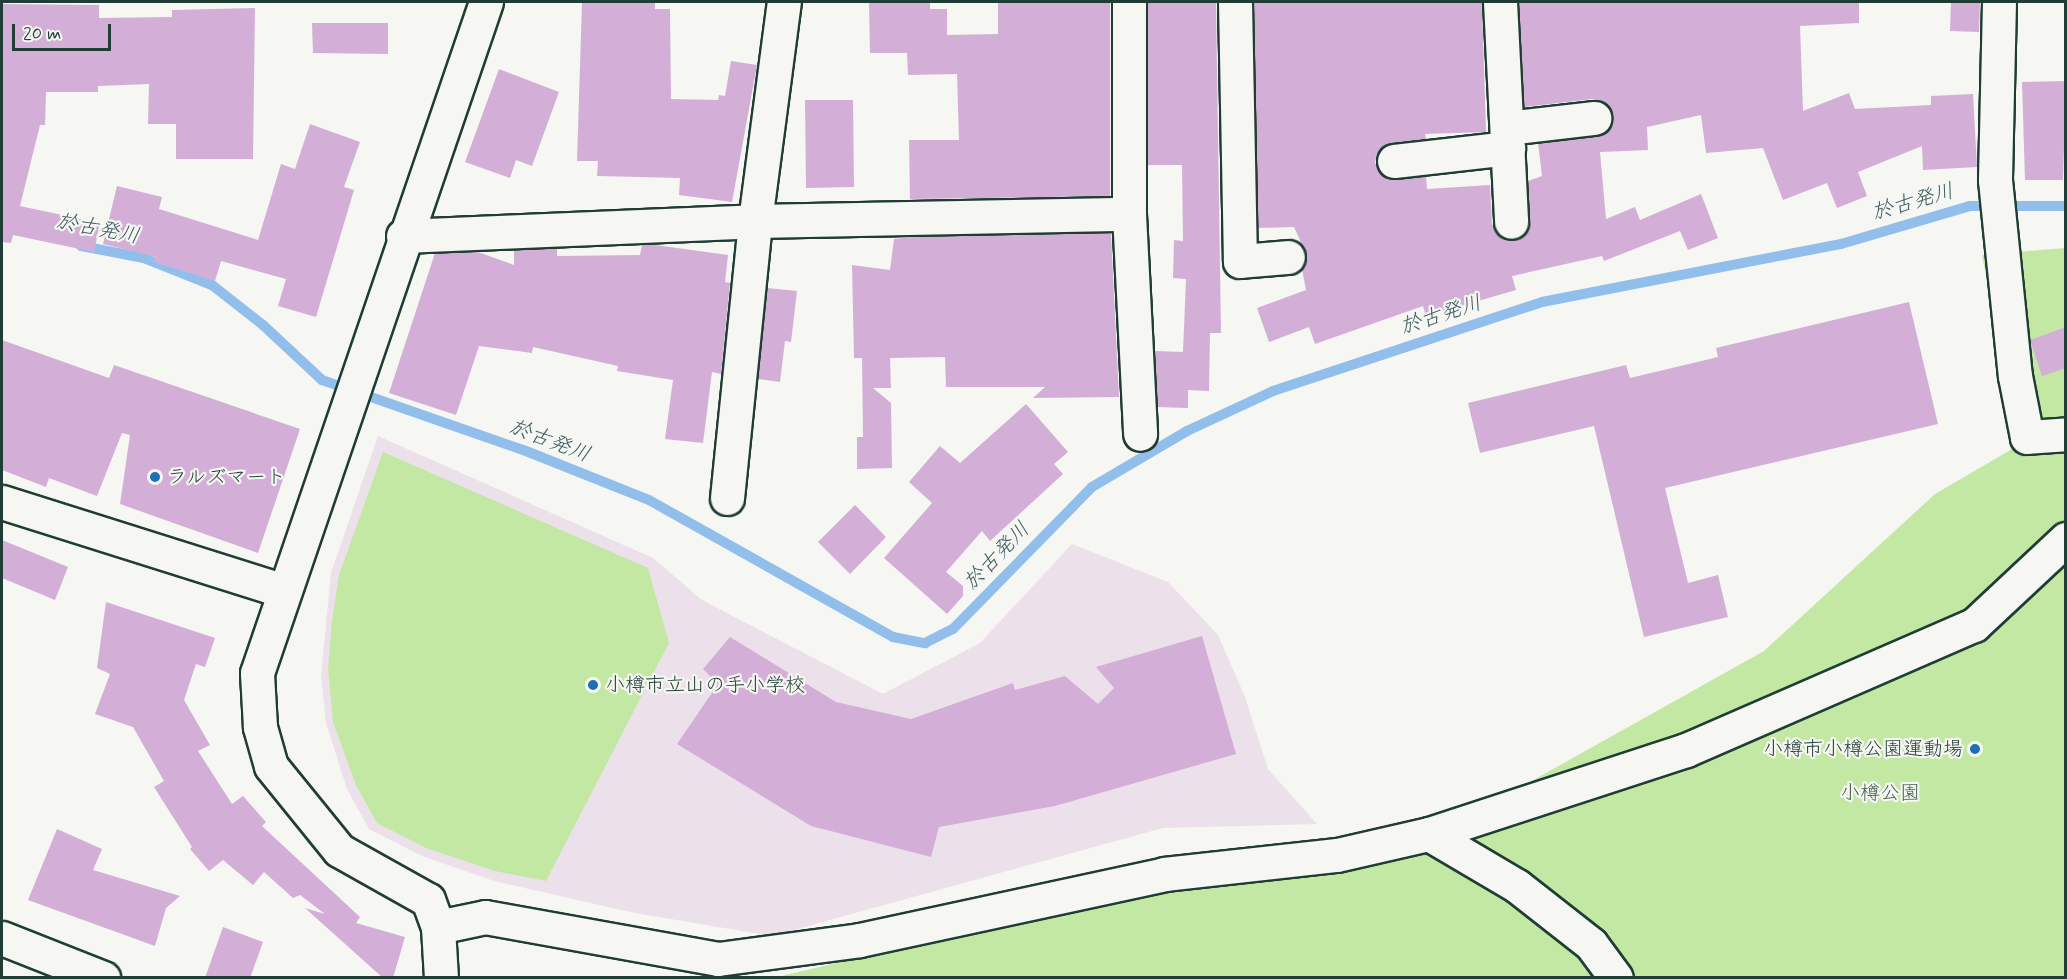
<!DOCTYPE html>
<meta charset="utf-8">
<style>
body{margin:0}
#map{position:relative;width:2067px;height:979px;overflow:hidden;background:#f6f6f2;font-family:Mynerve,"Klee One",sans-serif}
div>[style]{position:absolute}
.built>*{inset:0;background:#ece1ea}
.green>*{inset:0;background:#c2e8a3}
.stream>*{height:10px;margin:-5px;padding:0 5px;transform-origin:5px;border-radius:5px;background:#92beeb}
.building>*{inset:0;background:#d3afd8}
.roads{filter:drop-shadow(2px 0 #1f3d34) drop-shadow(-2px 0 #1f3d34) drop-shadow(0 2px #1f3d34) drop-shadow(0 -2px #1f3d34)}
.minor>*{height:33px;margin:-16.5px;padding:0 16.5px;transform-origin:16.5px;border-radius:16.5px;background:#f6f6f2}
.dots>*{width:16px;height:16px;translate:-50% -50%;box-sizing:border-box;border:3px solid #f6f6f2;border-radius:50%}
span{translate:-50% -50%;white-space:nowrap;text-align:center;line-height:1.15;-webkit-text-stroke:4.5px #f6f6f2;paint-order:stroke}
.poi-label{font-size:20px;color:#1f3d34}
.left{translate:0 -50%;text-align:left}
.right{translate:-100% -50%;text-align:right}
.park-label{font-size:20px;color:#405f4a}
.water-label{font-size:21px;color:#3c5d62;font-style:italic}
.frame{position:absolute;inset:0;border:3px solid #1f3d34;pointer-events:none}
.scale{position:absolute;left:12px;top:24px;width:99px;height:27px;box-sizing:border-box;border:3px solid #1f3d34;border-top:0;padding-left:8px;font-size:18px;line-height:21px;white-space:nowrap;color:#1f3d34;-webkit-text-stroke:4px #f6f6f2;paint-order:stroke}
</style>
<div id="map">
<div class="built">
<i style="clip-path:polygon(378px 436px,653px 558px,702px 600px,883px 694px,980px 643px,1072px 544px,1168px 582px,1218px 635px,1245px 697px,1268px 769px,1317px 824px,1163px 828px,772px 936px,635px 913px,494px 881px,422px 856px,369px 829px,347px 789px,326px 723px,321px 675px,331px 573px)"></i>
</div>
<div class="green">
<i style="clip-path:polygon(2065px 248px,2065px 977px,773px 978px,1102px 900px,1396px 857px,1764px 651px,1935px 494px,2019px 445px,1982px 255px)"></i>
<i style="clip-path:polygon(383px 452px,648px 568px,669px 643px,546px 881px,495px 871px,426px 848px,377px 823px,356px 785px,333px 722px,328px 669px,332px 621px,339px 575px)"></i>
</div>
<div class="stream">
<i style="left:81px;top:246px;width:64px;rotate:10.8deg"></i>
<i style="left:144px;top:258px;width:73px;rotate:21.7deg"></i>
<i style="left:212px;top:285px;width:65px;rotate:38.1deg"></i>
<i style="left:263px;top:325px;width:81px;rotate:43deg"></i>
<i style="left:322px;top:380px;width:216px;rotate:19.2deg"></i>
<i style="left:526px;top:451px;width:132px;rotate:21.7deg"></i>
<i style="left:649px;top:500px;width:280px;rotate:29.3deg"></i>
<i style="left:893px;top:637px;width:33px;rotate:11deg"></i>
<i style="left:925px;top:643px;width:31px;rotate:-27deg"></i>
<i style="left:953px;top:629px;width:199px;rotate:-45.6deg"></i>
<i style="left:1092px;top:487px;width:110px;rotate:-30.5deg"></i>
<i style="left:1187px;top:431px;width:95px;rotate:-24.9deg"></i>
<i style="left:1273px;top:391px;width:283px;rotate:-18.3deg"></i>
<i style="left:1542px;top:302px;width:305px;rotate:-11deg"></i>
<i style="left:1841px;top:244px;width:134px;rotate:-16.4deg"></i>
<i style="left:1970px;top:206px;width:96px"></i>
</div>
<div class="building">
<i style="clip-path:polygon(582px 2px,655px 2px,655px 9px,670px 9px,671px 99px,718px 100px,719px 95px,725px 96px,731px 61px,757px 65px,732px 202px,679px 195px,680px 178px,597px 176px,598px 161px,577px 161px)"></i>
<i style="clip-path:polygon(869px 2px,930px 2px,930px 9px,947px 9px,947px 35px,998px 34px,998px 2px,1110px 2px,1110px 196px,910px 199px,909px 140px,959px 140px,957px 74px,908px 75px,907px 53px,870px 53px)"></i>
<i style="clip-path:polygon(1148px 2px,1216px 2px,1221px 333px,1210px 333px,1209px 391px,1188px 390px,1188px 408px,1157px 407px,1155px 351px,1183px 352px,1186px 279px,1173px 278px,1174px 240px,1183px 241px,1182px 165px,1148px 165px)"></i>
<i style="clip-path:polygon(1254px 2px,1482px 2px,1486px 132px,1425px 134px,1426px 139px,1391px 143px,1377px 153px,1375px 163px,1387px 178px,1426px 176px,1427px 189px,1490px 185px,1492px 224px,1503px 239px,1521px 238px,1528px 230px,1528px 181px,1542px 176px,1538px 143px,1597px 136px,1606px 133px,1613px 116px,1609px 106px,1592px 99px,1524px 107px,1519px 2px,1859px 2px,1859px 23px,1800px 26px,1803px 111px,1849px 93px,1855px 109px,1931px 105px,1931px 96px,1973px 94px,1977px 167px,1923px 170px,1922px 146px,1858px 172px,1867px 196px,1837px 208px,1827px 183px,1783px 200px,1763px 148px,1706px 153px,1701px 115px,1647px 127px,1648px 150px,1600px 152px,1606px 219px,1635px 207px,1640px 220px,1701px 194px,1718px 238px,1688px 250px,1680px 231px,1604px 261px,1602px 256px,1512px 276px,1516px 290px,1426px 316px,1423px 306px,1315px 344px,1309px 327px,1269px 342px,1257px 308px,1306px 290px,1302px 269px,1307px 256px,1294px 227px,1258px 228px)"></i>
<i style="clip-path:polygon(1951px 2px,1980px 2px,1979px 32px,1950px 31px)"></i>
<i style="clip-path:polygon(2px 4px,99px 5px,99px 18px,172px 17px,172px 10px,255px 8px,253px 159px,176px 159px,176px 124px,148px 124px,149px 84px,98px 86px,98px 92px,46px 92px,45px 125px,40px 125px,20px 206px,100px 223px,94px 252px,13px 235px,11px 243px,2px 242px)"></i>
<i style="clip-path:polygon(312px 23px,388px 23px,388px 54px,313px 53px)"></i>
<i style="clip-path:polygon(499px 69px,559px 92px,532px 166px,516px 160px,510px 178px,465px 162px)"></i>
<i style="clip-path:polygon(2066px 81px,2063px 180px,2025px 180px,2022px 82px)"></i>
<i style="clip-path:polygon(805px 100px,853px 100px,854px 187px,806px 188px)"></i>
<i style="clip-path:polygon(310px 124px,360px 142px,344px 187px,354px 190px,316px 317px,278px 306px,286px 279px,221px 261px,215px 281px,154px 262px,156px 257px,103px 244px,117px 186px,162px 197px,159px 209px,258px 240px,281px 164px,295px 169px)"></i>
<i style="clip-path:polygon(1111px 233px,1119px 397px,1033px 398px,1045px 387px,946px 387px,945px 357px,890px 358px,891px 388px,873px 388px,891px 403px,892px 468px,857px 469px,857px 437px,863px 437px,862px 358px,854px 358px,852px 265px,890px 270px,894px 239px,911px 237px)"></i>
<i style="clip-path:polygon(648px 244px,728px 255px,725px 282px,730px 283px,721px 374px,712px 372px,703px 443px,665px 439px,673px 380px,617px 371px,618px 366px,533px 347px,532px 353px,479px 346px,456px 415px,389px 393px,435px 253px,478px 252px,514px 265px,514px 250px,557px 248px,557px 256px,640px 255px,642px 245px)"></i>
<i style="clip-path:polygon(767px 288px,797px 291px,791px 342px,785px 341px,780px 382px,758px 379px)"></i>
<i style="clip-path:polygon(1909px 302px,1938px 424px,1665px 488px,1688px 583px,1718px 575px,1728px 617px,1644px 637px,1594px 426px,1480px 453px,1468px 403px,1626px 365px,1630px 378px,1718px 357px,1716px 348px)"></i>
<i style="clip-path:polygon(2066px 327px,2066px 368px,2042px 376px,2030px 340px)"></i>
<i style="clip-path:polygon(2px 340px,109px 378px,114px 365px,300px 429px,258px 553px,120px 504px,130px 435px,122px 433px,97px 496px,49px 478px,46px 487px,2px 470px)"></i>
<i style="clip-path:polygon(1026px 404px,1068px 452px,1054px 464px,1063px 474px,990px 541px,982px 531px,946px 572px,963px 586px,963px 596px,947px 614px,884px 558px,932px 503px,909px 482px,940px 446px,960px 463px)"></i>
<i style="clip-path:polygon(855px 505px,886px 537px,850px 574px,818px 542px)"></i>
<i style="clip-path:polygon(2px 540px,68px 567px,55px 600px,2px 578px)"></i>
<i style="clip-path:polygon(106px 602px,215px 638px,205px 667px,196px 664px,184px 700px,210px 745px,198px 751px,232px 804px,243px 796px,266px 822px,262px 826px,360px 917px,356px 923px,405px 937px,393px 978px,383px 978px,305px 908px,325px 914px,300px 895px,293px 898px,264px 872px,253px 885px,223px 860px,209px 871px,190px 849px,192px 847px,154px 787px,164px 781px,133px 727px,95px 714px,110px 674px,97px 668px)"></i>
<i style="clip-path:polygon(1202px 636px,1236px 754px,1055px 806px,939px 827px,931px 857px,811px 826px,677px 744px,718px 684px,703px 669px,730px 637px,836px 702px,911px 719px,1013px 683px,1015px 690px,1065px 676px,1098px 704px,1114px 688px,1096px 667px)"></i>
<i style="clip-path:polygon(57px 829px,102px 849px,93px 870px,180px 896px,166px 908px,155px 946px,28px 900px)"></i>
<i style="clip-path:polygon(223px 927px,263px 942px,250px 978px,205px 978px)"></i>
</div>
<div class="roads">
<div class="minor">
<i style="left:1129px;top:2px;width:212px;rotate:90deg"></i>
<i style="left:1129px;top:214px;width:220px;rotate:87.1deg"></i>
<i style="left:1235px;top:2px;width:259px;rotate:88.9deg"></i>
<i style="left:1240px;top:261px;width:48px;rotate:-4.8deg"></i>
<i style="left:1500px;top:2px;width:220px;rotate:87.1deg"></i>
<i style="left:1999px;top:2px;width:178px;rotate:91.3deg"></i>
<i style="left:1995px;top:180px;width:197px;rotate:84.2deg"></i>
<i style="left:2015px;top:376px;width:62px;rotate:78.9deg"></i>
<i style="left:2027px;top:437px;width:39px;rotate:-4deg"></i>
<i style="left:1507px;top:128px;width:88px;rotate:-6.6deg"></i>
<i style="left:1394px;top:161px;width:115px;rotate:-6.5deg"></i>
<i style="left:403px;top:236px;width:352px;rotate:-2.4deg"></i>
<i style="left:755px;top:221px;width:374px;rotate:-1.1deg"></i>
<i style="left:727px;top:498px;width:278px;rotate:-84.2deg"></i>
<i style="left:755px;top:221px;width:221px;rotate:-82.5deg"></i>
<i style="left:2px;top:502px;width:296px;rotate:17.5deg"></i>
<i style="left:1429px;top:834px;width:102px;rotate:30.6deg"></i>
<i style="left:1517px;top:886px;width:94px;rotate:38.1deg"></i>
<i style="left:1591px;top:944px;width:42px;rotate:53.7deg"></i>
<i style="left:438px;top:927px;width:48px;rotate:-12deg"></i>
<i style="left:485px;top:917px;width:237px;rotate:10.2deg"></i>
<i style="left:718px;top:959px;width:143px;rotate:-7.6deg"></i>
<i style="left:860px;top:940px;width:311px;rotate:-12.2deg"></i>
<i style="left:1164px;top:874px;width:174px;rotate:-6.3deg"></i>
<i style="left:1337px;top:855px;width:94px;rotate:-12.9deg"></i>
<i style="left:1429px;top:834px;width:270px;rotate:-18.1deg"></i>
<i style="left:1686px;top:750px;width:314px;rotate:-23.5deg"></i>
<i style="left:1974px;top:625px;width:126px;rotate:-43.1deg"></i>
<i style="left:2px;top:938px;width:109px;rotate:21.6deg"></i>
<i style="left:441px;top:978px;width:51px;rotate:-93.4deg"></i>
<i style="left:438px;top:927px;width:29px;rotate:-110deg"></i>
<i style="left:428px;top:900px;width:102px;rotate:-150.7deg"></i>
<i style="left:339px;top:850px;width:108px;rotate:-129deg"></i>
<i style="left:271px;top:766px;width:41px;rotate:-105.8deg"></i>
<i style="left:260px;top:727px;width:54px;rotate:-93.2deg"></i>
<i style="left:257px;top:673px;width:709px;rotate:-71.16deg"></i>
</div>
</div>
<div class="dots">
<i style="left:155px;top:477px;background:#1f6fb2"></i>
<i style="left:593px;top:685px;background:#1f6fb2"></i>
<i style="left:1975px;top:749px;background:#1f6fb2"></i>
</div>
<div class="poi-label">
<span class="left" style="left:167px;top:477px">ラルズマート</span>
<span class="left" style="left:605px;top:685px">小樽市立山の手小学校</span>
<span class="right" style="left:1963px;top:749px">小樽市小樽公園運動場</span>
</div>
<div class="park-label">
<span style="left:1880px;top:793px">小樽公園</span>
</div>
<div class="water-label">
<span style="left:1913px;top:202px;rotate:-16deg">於古発川</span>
<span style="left:98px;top:229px;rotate:11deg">於古発川</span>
<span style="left:1441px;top:315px;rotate:-18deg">於古発川</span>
<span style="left:550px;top:441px;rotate:21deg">於古発川</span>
<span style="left:997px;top:556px;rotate:-46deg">於古発川</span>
</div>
<div class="frame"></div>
<div class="scale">20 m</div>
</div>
